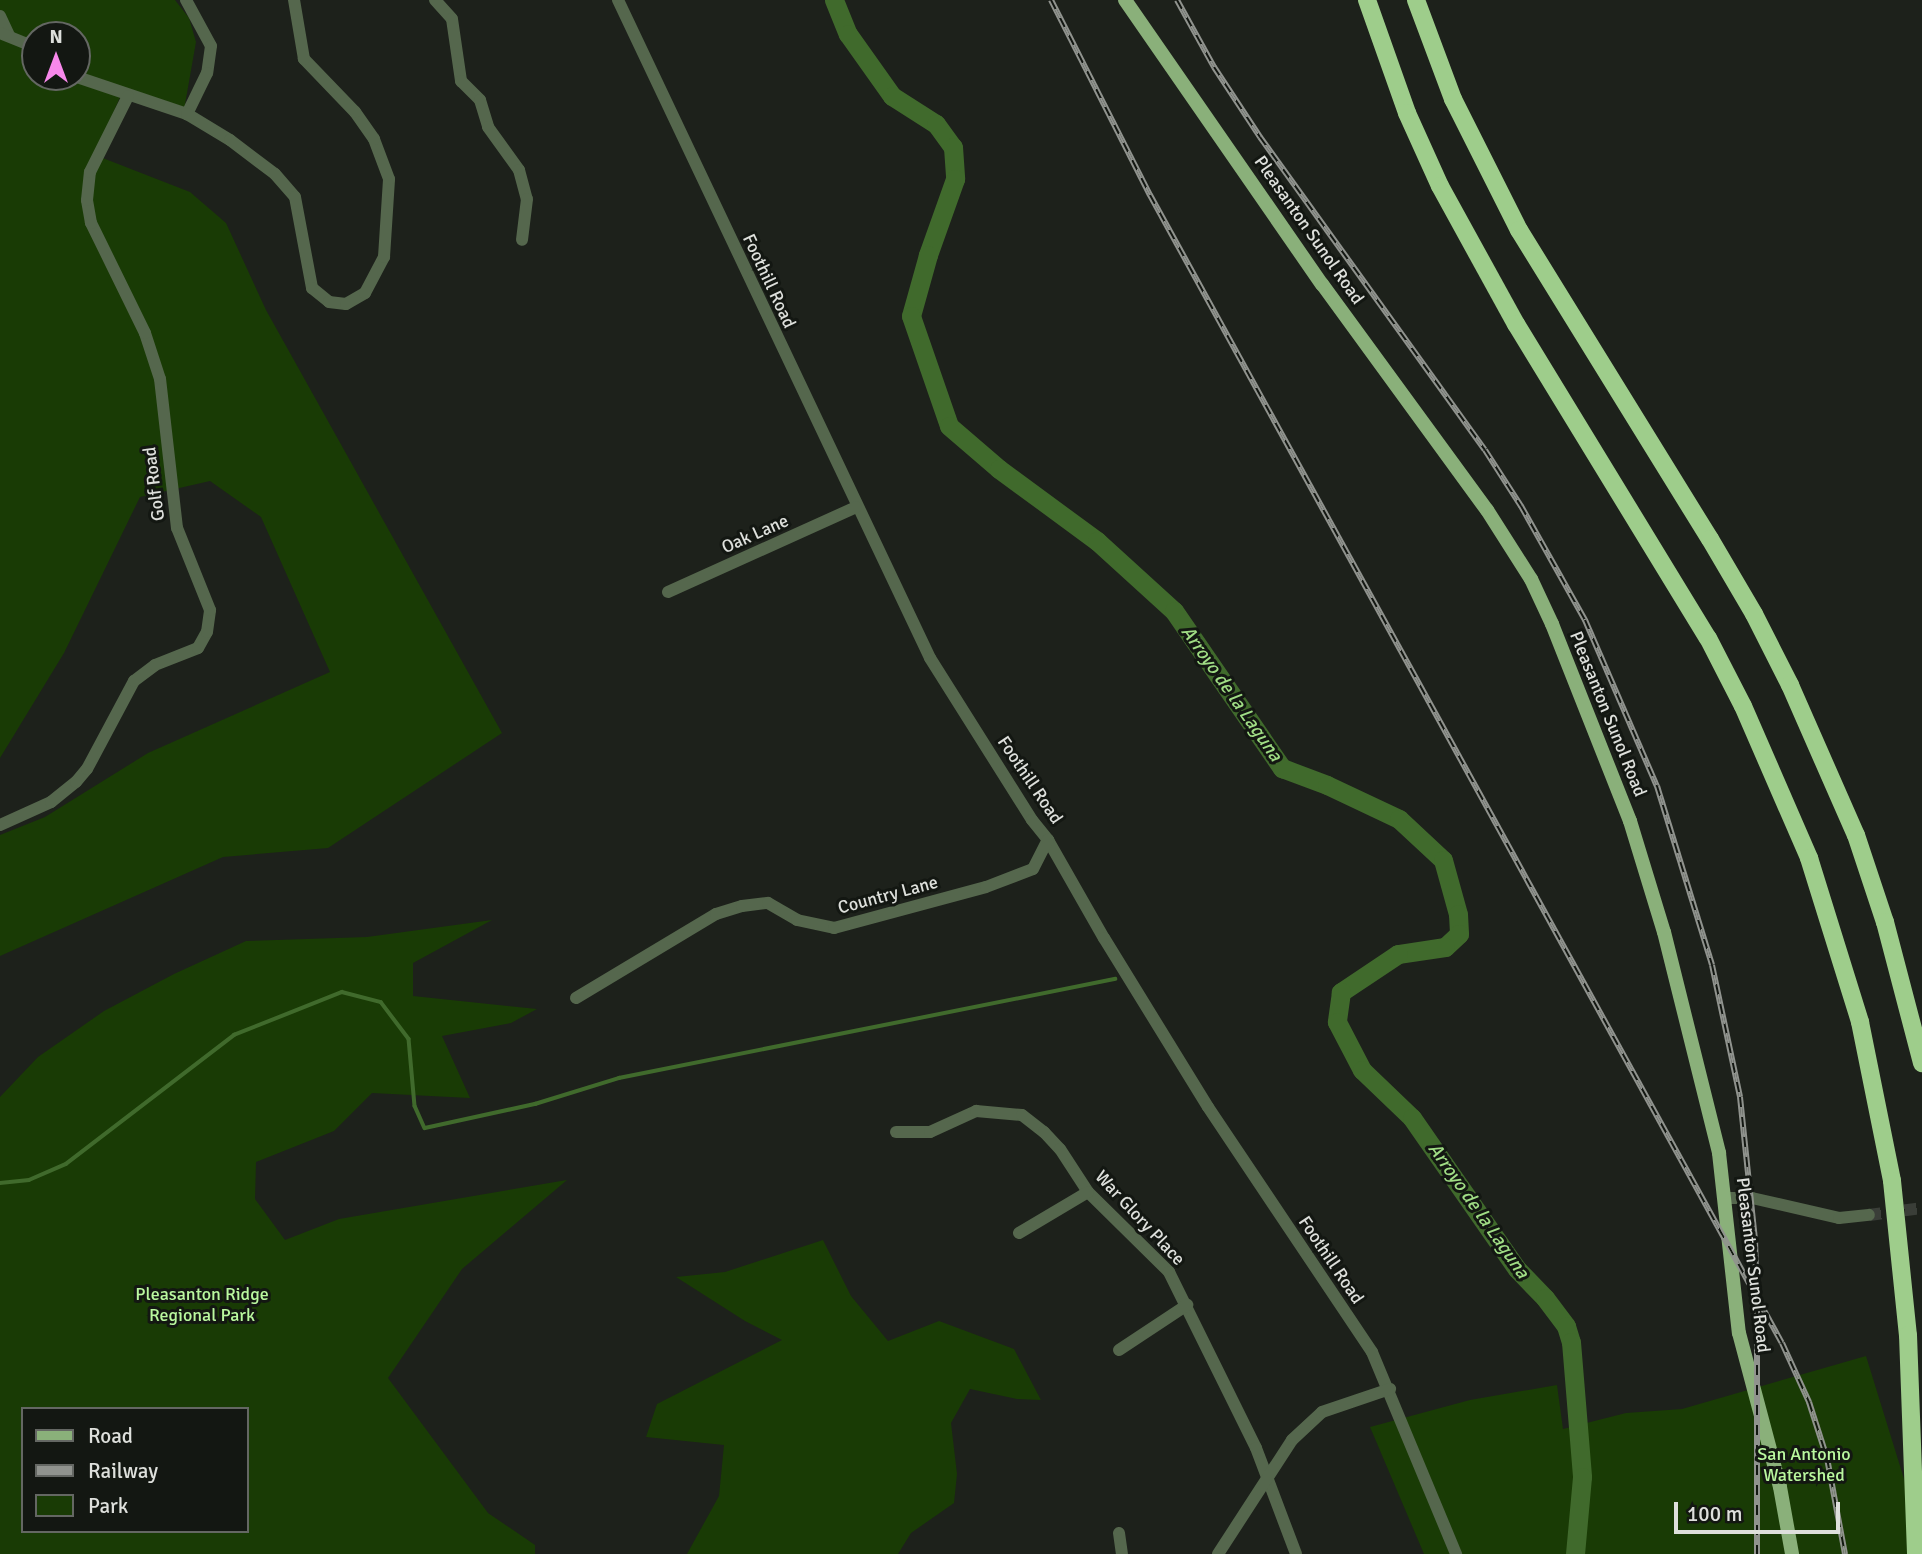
<!DOCTYPE html>
<style>
body{margin:0}
#map{position:relative;width:1922px;height:1554px;overflow:hidden;background:#1d211b;font-family:Signika,sans-serif}
div>[style]{position:absolute}
.green>*{inset:0;background:#193b05}
.stream>*{height:3.5px;margin:-1.75px;padding:0 1.75px;transform-origin:1.75px;border-radius:1.75px;background:#406a2c}
.river>*{height:19px;margin:-9.5px;padding:0 9.5px;transform-origin:9.5px;border-radius:9.5px;background:#406a2c}
.minor-tunnel>*{height:12px;margin-top:-6px;transform-origin:0;background:repeating-linear-gradient(90deg,#3a3e38 0 12px,transparent 0 18px)}
.minor>*{height:12px;margin:-6px;padding:0 6px;transform-origin:6px;border-radius:6px;background:#55674d}
.major>*{height:14px;margin:-7px;padding:0 7px;transform-origin:7px;border-radius:7px;background:#8ab07a}
.highway>*{height:18px;margin:-9px;padding:0 9px;transform-origin:9px;border-radius:9px;background:#9ecd8b}
.rail>*{height:6px;margin-top:-3px;transform-origin:0;background:repeating-linear-gradient(90deg,#131712 0 10px,#90938e 0 20px);box-sizing:border-box;border-block:2px solid #90938e}
span{translate:-50% -50%;white-space:nowrap;text-align:center;line-height:1.15;-webkit-text-stroke:6px #131712;paint-order:stroke}
.street-label{font-size:18px;color:#dee0dc}
.park-label{font-size:18px;color:#baf89f}
.water-label{font-size:19px;color:#a0dd85;font-style:italic}
.legend{position:absolute;left:21px;top:1407px;width:228px;height:126px;box-sizing:border-box;background:#131712;border:2px solid #646763;margin:0;padding:9px 12px;list-style:none;font-size:21px;color:#dee0dc}
.legend li{display:flex;align-items:center;gap:14px;height:35px}
.legend b{width:35px;border:2px solid #646763}
.north{position:absolute;left:21px;top:21px;width:70px;height:70px;box-sizing:border-box;background:#131712;border:2px solid #646763;border-radius:50%;rotate:0deg;font-size:19px;font-weight:700;line-height:28px;text-align:center;color:#dee0dc}
.north::after{content:'';display:block;margin:auto;width:24px;height:32px;background:#f888eb;clip-path:polygon(50% 0,100% 100%,50% 72%,0 100%)}
.scale{position:absolute;left:1674px;top:1502px;width:166px;height:32px;box-sizing:border-box;border:4px solid #dee0dc;border-top:0;padding-left:9px;font-size:21px;line-height:24px;white-space:nowrap;color:#dee0dc;-webkit-text-stroke:5px #131712;paint-order:stroke}
</style>
<div id="map">
<div class="green">
<i style="clip-path:polygon(evenodd,0 0,175px 0,189px 18px,196px 42px,184px 110px,124px 88px,95px 155px,190px 192px,226px 223px,266px 310px,502px 733px,328px 848px,223px 857px,0 956px,0 835px,45px 817px,148px 753px,330px 672px,261px 517px,210px 481px,140px 497px,64px 653px,0 758px,0 0,35px 35px,77px 35px,77px 77px,35px 77px,35px 35px)"></i>
<i style="clip-path:polygon(evenodd,492px 920px,413px 963px,413px 996px,537px 1009px,511px 1023px,442px 1036px,470px 1098px,372px 1093px,334px 1131px,256px 1162px,255px 1199px,285px 1240px,339px 1219px,567px 1180px,462px 1269px,388px 1378px,488px 1513px,535px 1545px,535px 1554px,0 1554px,0 1097px,38px 1057px,104px 1011px,174px 974px,246px 941px,367px 937px,492px 920px,23px 1409px,247px 1409px,247px 1531px,23px 1531px,23px 1409px)"></i>
<i style="clip-path:polygon(823px 1240px,851px 1296px,888px 1341px,939px 1321px,1014px 1349px,1041px 1400px,1017px 1399px,970px 1389px,951px 1423px,957px 1474px,954px 1503px,911px 1533px,898px 1554px,687px 1554px,719px 1496px,724px 1445px,646px 1437px,657px 1404px,782px 1340px,745px 1321px,676px 1277px,725px 1272px)"></i>
<i style="clip-path:polygon(1866px 1356px,1922px 1537px,1922px 1554px,1424px 1554px,1370px 1427px,1470px 1400px,1557px 1385px,1563px 1429px,1626px 1413px,1682px 1409px)"></i>
</div>
<div class="stream">
<i style="left:0;top:1183px;width:29px;rotate:-6deg"></i>
<i style="left:29px;top:1180px;width:40px;rotate:-23.4deg"></i>
<i style="left:66px;top:1164px;width:212px;rotate:-37.5deg"></i>
<i style="left:234px;top:1035px;width:116px;rotate:-21.7deg"></i>
<i style="left:342px;top:992px;width:40px;rotate:14.4deg"></i>
<i style="left:381px;top:1002px;width:46px;rotate:52.9deg"></i>
<i style="left:409px;top:1039px;width:67px;rotate:84.9deg"></i>
<i style="left:415px;top:1106px;width:24px;rotate:66deg"></i>
<i style="left:425px;top:1128px;width:113px;rotate:-12.3deg"></i>
<i style="left:535px;top:1104px;width:88px;rotate:-17.2deg"></i>
<i style="left:619px;top:1078px;width:506px;rotate:-11.29deg"></i>
</div>
<div class="river">
<i style="left:834px;top:0;width:37px;rotate:68deg"></i>
<i style="left:848px;top:34px;width:76px;rotate:54.6deg"></i>
<i style="left:892px;top:96px;width:52px;rotate:32.5deg"></i>
<i style="left:936px;top:124px;width:29px;rotate:54deg"></i>
<i style="left:953px;top:147px;width:32px;rotate:86deg"></i>
<i style="left:955px;top:179px;width:81px;rotate:109.6deg"></i>
<i style="left:928px;top:255px;width:63px;rotate:105.6deg"></i>
<i style="left:911px;top:316px;width:116px;rotate:70.9deg"></i>
<i style="left:949px;top:426px;width:66px;rotate:40.7deg"></i>
<i style="left:999px;top:469px;width:122px;rotate:36.3deg"></i>
<i style="left:1097px;top:541px;width:104px;rotate:42.3deg"></i>
<i style="left:1174px;top:611px;width:191px;rotate:55.5deg"></i>
<i style="left:1282px;top:768px;width:48px;rotate:20.7deg"></i>
<i style="left:1327px;top:785px;width:80px;rotate:25.3deg"></i>
<i style="left:1399px;top:819px;width:60px;rotate:43deg"></i>
<i style="left:1443px;top:860px;width:56px;rotate:74.5deg"></i>
<i style="left:1458px;top:914px;width:20px;rotate:87deg"></i>
<i style="left:1459px;top:934px;width:19px;rotate:137deg"></i>
<i style="left:1445px;top:947px;width:48px;rotate:171.5deg"></i>
<i style="left:1398px;top:954px;width:69px;rotate:146.3deg"></i>
<i style="left:1341px;top:992px;width:30px;rotate:98deg"></i>
<i style="left:1337px;top:1022px;width:54px;rotate:62.5deg"></i>
<i style="left:1362px;top:1070px;width:69px;rotate:43.8deg"></i>
<i style="left:1412px;top:1118px;width:184px;rotate:55.2deg"></i>
<i style="left:1517px;top:1269px;width:40px;rotate:46deg"></i>
<i style="left:1545px;top:1298px;width:35px;rotate:53deg"></i>
<i style="left:1566px;top:1326px;width:17px;rotate:73deg"></i>
<i style="left:1571px;top:1342px;width:135px;rotate:85.3deg"></i>
<i style="left:1582px;top:1477px;width:77px;rotate:95.2deg"></i>
</div>
<div class="minor-tunnel">
<i style="left:1869px;top:1215px;width:53px;rotate:-7.5deg"></i>
</div>
<div class="minor">
<i style="left:186px;top:0;width:52px;rotate:61.5deg"></i>
<i style="left:211px;top:46px;width:27px;rotate:98deg"></i>
<i style="left:207px;top:73px;width:46px;rotate:116deg"></i>
<i style="left:435px;top:0;width:25px;rotate:48deg"></i>
<i style="left:452px;top:19px;width:63px;rotate:81.7deg"></i>
<i style="left:461px;top:81px;width:27px;rotate:45deg"></i>
<i style="left:480px;top:100px;width:28px;rotate:73deg"></i>
<i style="left:488px;top:127px;width:53px;rotate:54.2deg"></i>
<i style="left:519px;top:170px;width:30px;rotate:75deg"></i>
<i style="left:527px;top:199px;width:41px;rotate:97deg"></i>
<i style="left:618px;top:0;width:728px;rotate:64.63deg"></i>
<i style="left:930px;top:658px;width:191px;rotate:57.8deg"></i>
<i style="left:1032px;top:820px;width:26px;rotate:51deg"></i>
<i style="left:1048px;top:840px;width:113px;rotate:60.3deg"></i>
<i style="left:1104px;top:938px;width:198px;rotate:58.4deg"></i>
<i style="left:1208px;top:1107px;width:295px;rotate:56.2deg"></i>
<i style="left:1372px;top:1352px;width:219px;rotate:67.4deg"></i>
<i style="left:0;top:16px;width:21px;rotate:65deg"></i>
<i style="left:0;top:33px;width:38px;rotate:22deg"></i>
<i style="left:77px;top:77px;width:116px;rotate:18.6deg"></i>
<i style="left:187px;top:114px;width:50px;rotate:31.2deg"></i>
<i style="left:230px;top:140px;width:56px;rotate:37.1deg"></i>
<i style="left:275px;top:174px;width:30px;rotate:49deg"></i>
<i style="left:295px;top:197px;width:93px;rotate:79.4deg"></i>
<i style="left:312px;top:288px;width:22px;rotate:39deg"></i>
<i style="left:329px;top:302px;width:17px;rotate:7deg"></i>
<i style="left:346px;top:304px;width:22px;rotate:-30deg"></i>
<i style="left:365px;top:293px;width:41px;rotate:-62.2deg"></i>
<i style="left:384px;top:257px;width:78px;rotate:-86.3deg"></i>
<i style="left:389px;top:179px;width:43px;rotate:-110.6deg"></i>
<i style="left:374px;top:139px;width:33px;rotate:-125deg"></i>
<i style="left:355px;top:112px;width:74px;rotate:-133.9deg"></i>
<i style="left:304px;top:59px;width:60px;rotate:-99.6deg"></i>
<i style="left:668px;top:592px;width:206px;rotate:-24.3deg"></i>
<i style="left:0;top:825px;width:56px;rotate:-24.3deg"></i>
<i style="left:51px;top:802px;width:32px;rotate:-39deg"></i>
<i style="left:76px;top:782px;width:17px;rotate:-50deg"></i>
<i style="left:87px;top:769px;width:100px;rotate:-61.9deg"></i>
<i style="left:134px;top:681px;width:26px;rotate:-37deg"></i>
<i style="left:155px;top:665px;width:46px;rotate:-21.6deg"></i>
<i style="left:198px;top:648px;width:18px;rotate:-61deg"></i>
<i style="left:207px;top:632px;width:22px;rotate:-82deg"></i>
<i style="left:210px;top:610px;width:88px;rotate:-111.9deg"></i>
<i style="left:177px;top:528px;width:150px;rotate:-96.5deg"></i>
<i style="left:160px;top:379px;width:48px;rotate:-108.1deg"></i>
<i style="left:145px;top:333px;width:123px;rotate:-116.1deg"></i>
<i style="left:91px;top:223px;width:23px;rotate:-100deg"></i>
<i style="left:87px;top:200px;width:28px;rotate:-84deg"></i>
<i style="left:90px;top:172px;width:85px;rotate:-63.4deg"></i>
<i style="left:576px;top:998px;width:163px;rotate:-31deg"></i>
<i style="left:716px;top:914px;width:27px;rotate:-17deg"></i>
<i style="left:742px;top:906px;width:26px;rotate:-7deg"></i>
<i style="left:768px;top:903px;width:34px;rotate:30deg"></i>
<i style="left:797px;top:920px;width:38px;rotate:12deg"></i>
<i style="left:834px;top:928px;width:157px;rotate:-15.1deg"></i>
<i style="left:986px;top:887px;width:50px;rotate:-21deg"></i>
<i style="left:1033px;top:869px;width:33px;rotate:-63deg"></i>
<i style="left:896px;top:1132px;width:34px"></i>
<i style="left:930px;top:1132px;width:51px;rotate:-24.5deg"></i>
<i style="left:976px;top:1111px;width:46px;rotate:5deg"></i>
<i style="left:1022px;top:1115px;width:28px;rotate:38deg"></i>
<i style="left:1044px;top:1132px;width:23px;rotate:47deg"></i>
<i style="left:1060px;top:1149px;width:51px;rotate:56.9deg"></i>
<i style="left:1088px;top:1192px;width:114px;rotate:44.6deg"></i>
<i style="left:1169px;top:1272px;width:196px;rotate:63.7deg"></i>
<i style="left:1256px;top:1448px;width:113px;rotate:69.3deg"></i>
<i style="left:1726px;top:1198px;width:26px"></i>
<i style="left:1752px;top:1198px;width:89px;rotate:12.9deg"></i>
<i style="left:1839px;top:1218px;width:30px;rotate:-6deg"></i>
<i style="left:1019px;top:1233px;width:80px;rotate:-30.7deg"></i>
<i style="left:1119px;top:1350px;width:82px;rotate:-33.5deg"></i>
<i style="left:1119px;top:1533px;width:21px;rotate:82deg"></i>
<i style="left:1218px;top:1554px;width:136px;rotate:-57deg"></i>
<i style="left:1292px;top:1440px;width:41px;rotate:-43deg"></i>
<i style="left:1322px;top:1412px;width:72px;rotate:-18.7deg"></i>
</div>
<div class="major">
<i style="left:1125px;top:0;width:346px;rotate:55.3deg"></i>
<i style="left:1322px;top:284px;width:280px;rotate:53.9deg"></i>
<i style="left:1487px;top:510px;width:82px;rotate:57.5deg"></i>
<i style="left:1531px;top:579px;width:50px;rotate:65deg"></i>
<i style="left:1552px;top:624px;width:212px;rotate:68.4deg"></i>
<i style="left:1630px;top:821px;width:116px;rotate:73deg"></i>
<i style="left:1664px;top:932px;width:228px;rotate:76deg"></i>
<i style="left:1719px;top:1153px;width:181px;rotate:83.7deg"></i>
<i style="left:1739px;top:1333px;width:159px;rotate:75.1deg"></i>
<i style="left:1780px;top:1487px;width:68px;rotate:79.8deg"></i>
</div>
<div class="highway">
<i style="left:1367px;top:0;width:120px;rotate:70.5deg"></i>
<i style="left:1407px;top:113px;width:80px;rotate:65.7deg"></i>
<i style="left:1440px;top:186px;width:158px;rotate:61.2deg"></i>
<i style="left:1516px;top:324px;width:368px;rotate:58.6deg"></i>
<i style="left:1708px;top:638px;width:76px;rotate:62.8deg"></i>
<i style="left:1743px;top:706px;width:166px;rotate:66.5deg"></i>
<i style="left:1809px;top:858px;width:172px;rotate:72.7deg"></i>
<i style="left:1860px;top:1022px;width:162px;rotate:78.6deg"></i>
<i style="left:1892px;top:1181px;width:155px;rotate:84.1deg"></i>
<i style="left:1908px;top:1335px;width:219px;rotate:87.9deg"></i>
<i style="left:1416px;top:0;width:106px;rotate:69.5deg"></i>
<i style="left:1453px;top:99px;width:147px;rotate:63.3deg"></i>
<i style="left:1519px;top:230px;width:363px;rotate:58.3deg"></i>
<i style="left:1710px;top:539px;width:87px;rotate:59.6deg"></i>
<i style="left:1754px;top:614px;width:80px;rotate:63.1deg"></i>
<i style="left:1790px;top:685px;width:164px;rotate:66.3deg"></i>
<i style="left:1856px;top:835px;width:92px;rotate:71.6deg"></i>
<i style="left:1885px;top:922px;width:146px;rotate:75.3deg"></i>
</div>
<div class="rail">
<i style="left:1051px;top:0;width:219px;rotate:63.1deg"></i>
<i style="left:1150px;top:195px;width:1310px;rotate:61.17deg"></i>
<i style="left:1782px;top:1343px;width:65px;rotate:65.4deg"></i>
<i style="left:1809px;top:1402px;width:59px;rotate:72.2deg"></i>
<i style="left:1827px;top:1458px;width:98px;rotate:79.4deg"></i>
<i style="left:1177px;top:0;width:77px;rotate:61.1deg"></i>
<i style="left:1214px;top:67px;width:84px;rotate:56.7deg"></i>
<i style="left:1260px;top:137px;width:385px;rotate:54.3deg"></i>
<i style="left:1485px;top:450px;width:67px;rotate:57.3deg"></i>
<i style="left:1521px;top:506px;width:131px;rotate:60.7deg"></i>
<i style="left:1585px;top:620px;width:181px;rotate:66.6deg"></i>
<i style="left:1657px;top:786px;width:187px;rotate:72.9deg"></i>
<i style="left:1712px;top:965px;width:135px;rotate:78deg"></i>
<i style="left:1740px;top:1097px;width:143px;rotate:84deg"></i>
<i style="left:1755px;top:1239px;width:66px;rotate:88.3deg"></i>
<i style="left:1757px;top:1305px;width:249px;rotate:90deg"></i>
</div>
<div class="street-label">
<span style="left:1309px;top:230px;rotate:55deg">Pleasanton Sunol Road</span>
<span style="left:769px;top:281px;rotate:65deg">Foothill Road</span>
<span style="left:154px;top:484px;rotate:-97deg">Golf Road</span>
<span style="left:755px;top:534px;rotate:-24deg">Oak Lane</span>
<span style="left:1608px;top:714px;rotate:68deg">Pleasanton Sunol Road</span>
<span style="left:1030px;top:780px;rotate:56deg">Foothill Road</span>
<span style="left:888px;top:895px;rotate:-15deg">Country Lane</span>
<span style="left:1140px;top:1218px;rotate:47deg">War Glory Place</span>
<span style="left:1331px;top:1260px;rotate:56deg">Foothill Road</span>
<span style="left:1753px;top:1265px;rotate:83deg">Pleasanton Sunol Road</span>
</div>
<div class="park-label">
<span style="left:202px;top:1305px">Pleasanton Ridge<br>Regional Park</span>
<span style="left:1804px;top:1465px">San Antonio<br>Watershed</span>
</div>
<div class="water-label">
<span style="left:1231px;top:694px;rotate:55deg">Arroyo de la Laguna</span>
<span style="left:1478px;top:1211px;rotate:55deg">Arroyo de la Laguna</span>
</div>
<ul class="legend">
<li><b style="height:9px;background:#8ab07a"></b>Road</li>
<li><b style="height:9px;background:#90938e"></b>Railway</li>
<li><b style="height:19px;background:#193b05"></b>Park</li>
</ul>
<div class="north">N</div>
<div class="scale">100 m</div>
</div>
